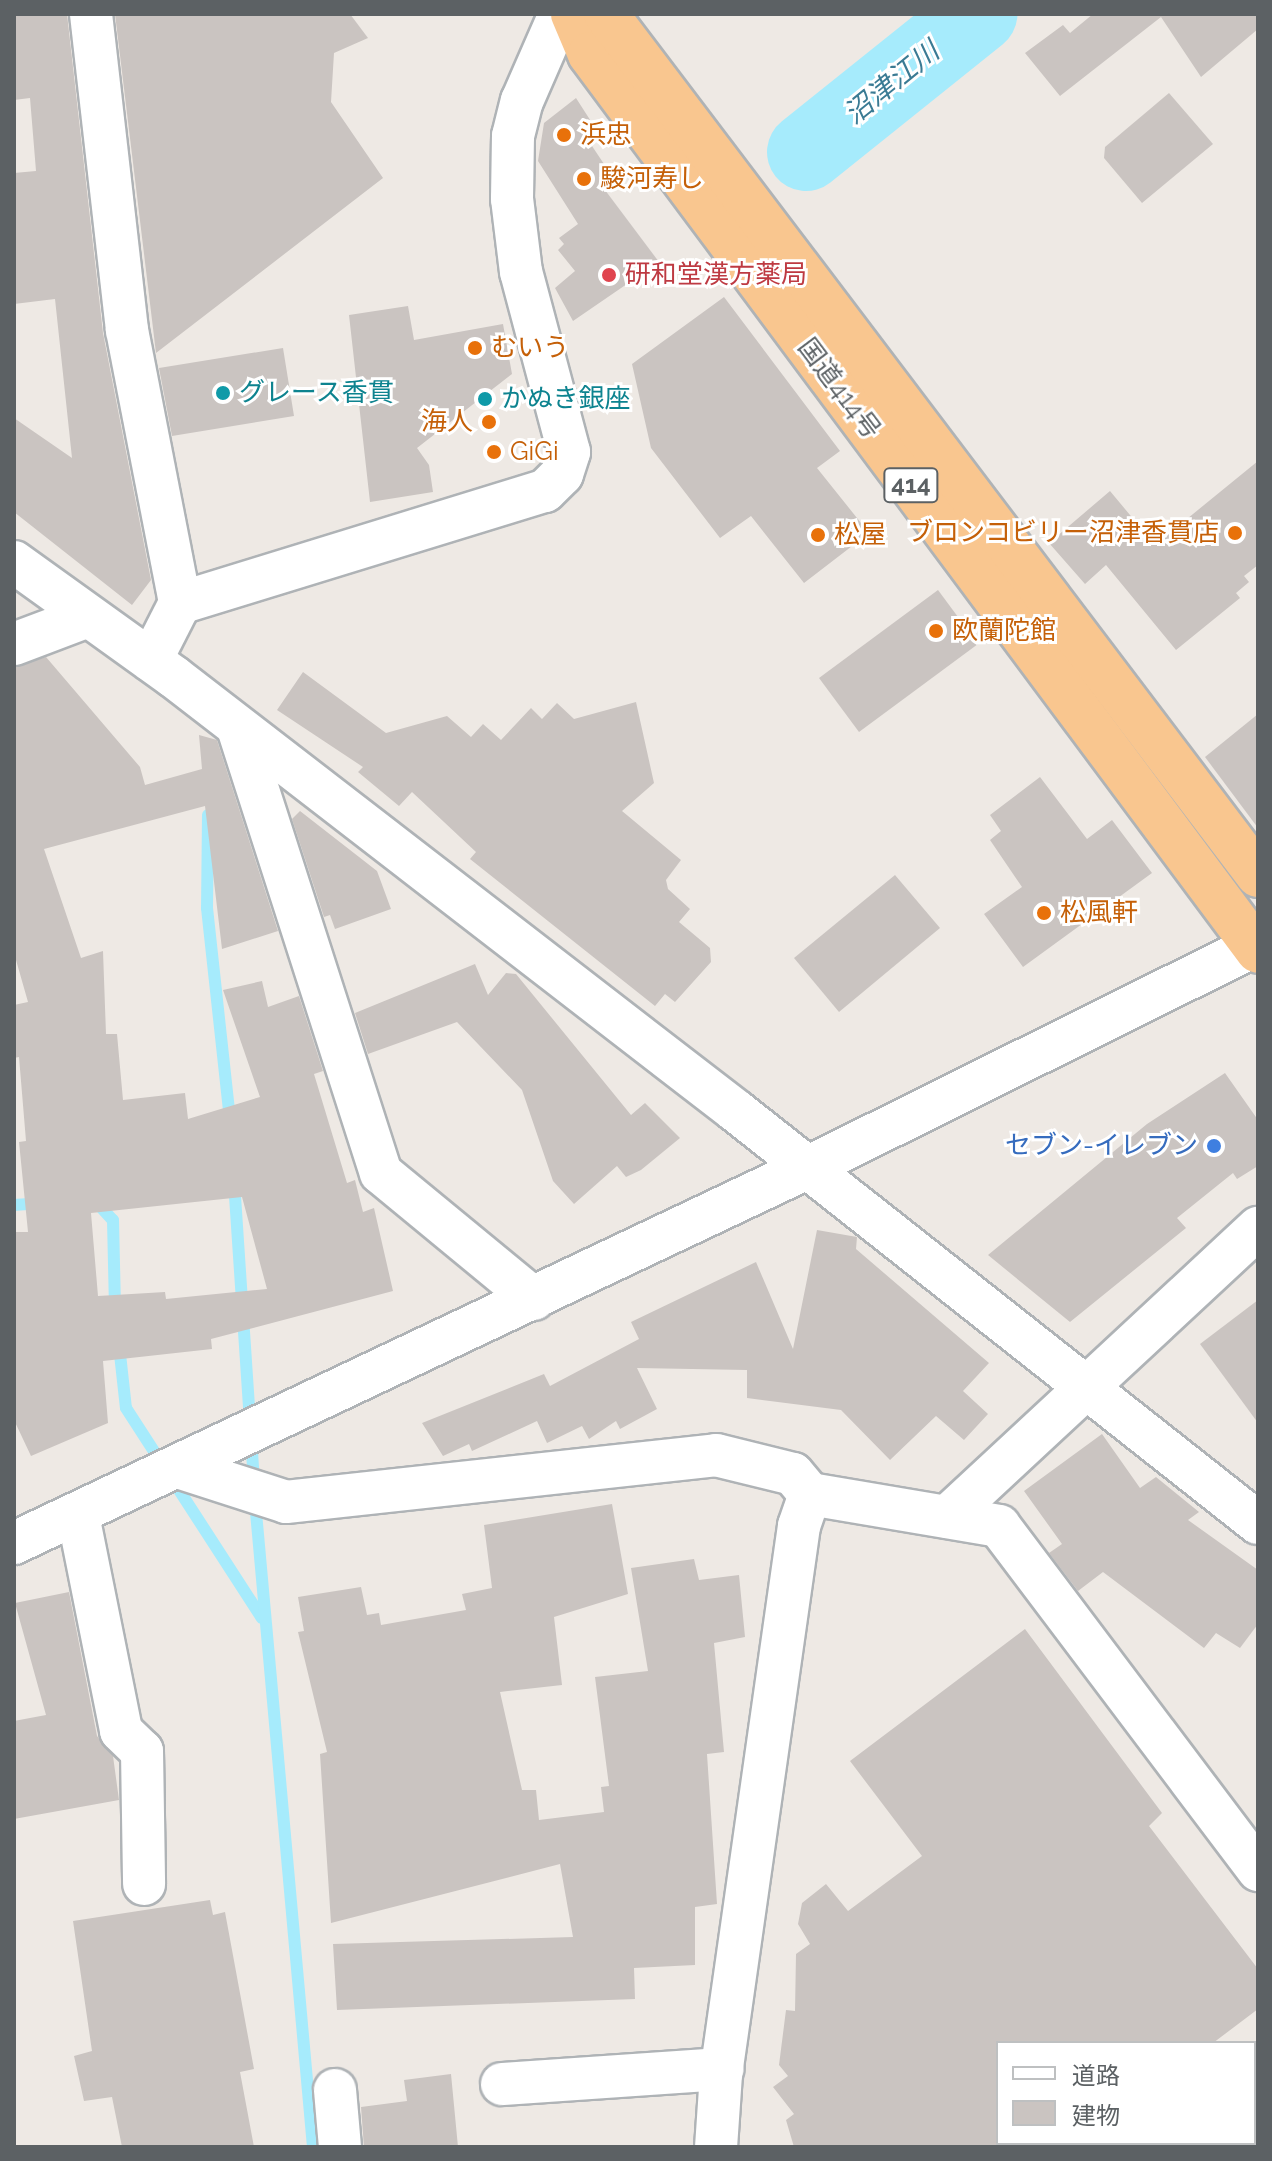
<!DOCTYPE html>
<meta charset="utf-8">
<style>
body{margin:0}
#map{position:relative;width:1272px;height:2161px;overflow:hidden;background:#eee9e4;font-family:Raleway,"Noto Sans JP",sans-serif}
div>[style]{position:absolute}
.stream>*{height:12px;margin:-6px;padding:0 6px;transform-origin:6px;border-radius:6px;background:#a6ebfc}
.river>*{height:78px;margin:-39px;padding:0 39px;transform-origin:39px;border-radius:39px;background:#a6ebfc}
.building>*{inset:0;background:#cac4c1}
.roads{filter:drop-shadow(2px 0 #afb3b6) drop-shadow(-2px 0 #afb3b6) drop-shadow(0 2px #afb3b6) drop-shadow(0 -2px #afb3b6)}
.minor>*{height:42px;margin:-21px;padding:0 21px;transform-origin:21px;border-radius:21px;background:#fff}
.highway>*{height:44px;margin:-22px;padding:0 22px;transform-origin:22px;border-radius:22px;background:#f9c68f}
.dots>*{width:22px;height:22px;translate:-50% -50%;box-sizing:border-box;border:4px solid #fff;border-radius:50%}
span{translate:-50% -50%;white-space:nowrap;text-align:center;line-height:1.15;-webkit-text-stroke:6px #fff;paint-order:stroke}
.shield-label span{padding:2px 6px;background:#fff;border:2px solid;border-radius:6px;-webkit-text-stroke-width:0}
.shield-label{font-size:24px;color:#5c6164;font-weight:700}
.food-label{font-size:26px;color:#c56008}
.left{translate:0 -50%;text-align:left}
.right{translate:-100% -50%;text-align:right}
.health-label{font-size:26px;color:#be3a42}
.street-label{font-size:26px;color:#5c6164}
.culture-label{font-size:26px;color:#0d838f}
.shop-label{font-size:26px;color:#366cbe}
.water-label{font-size:28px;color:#3a7b94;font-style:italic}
.frame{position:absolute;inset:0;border:16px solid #5c6164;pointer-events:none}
.legend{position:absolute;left:996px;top:2041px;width:260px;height:104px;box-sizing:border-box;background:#fff;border:2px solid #bec0c1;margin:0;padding:10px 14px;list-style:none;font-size:24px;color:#5c6164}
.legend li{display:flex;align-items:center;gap:16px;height:40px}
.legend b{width:40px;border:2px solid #bec0c1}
</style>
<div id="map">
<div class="stream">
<i style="left:208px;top:815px;width:93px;rotate:90.6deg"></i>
<i style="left:207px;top:908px;width:212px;rotate:83.8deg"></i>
<i style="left:234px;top:1181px;width:302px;rotate:86.2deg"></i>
<i style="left:96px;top:1202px;width:25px;rotate:47deg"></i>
<i style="left:113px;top:1220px;width:91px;rotate:88.7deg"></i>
<i style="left:14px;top:1205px;width:27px;rotate:-4deg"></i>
<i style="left:119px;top:1345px;width:63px;rotate:83.7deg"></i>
<i style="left:126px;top:1408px;width:250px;rotate:57.1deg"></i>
<i style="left:255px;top:1501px;width:649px;rotate:84.87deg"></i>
</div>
<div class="river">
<i style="left:806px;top:152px;width:221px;rotate:-38.7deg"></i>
</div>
<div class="building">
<i style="clip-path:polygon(14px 14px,67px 14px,103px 333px,151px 580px,132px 605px,14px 512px,14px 418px,72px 458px,55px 299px,14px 304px,14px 173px,36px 171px,30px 98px,14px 100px)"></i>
<i style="clip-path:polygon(115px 14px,350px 14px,368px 38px,334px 53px,331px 102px,383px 178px,156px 353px)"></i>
<i style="clip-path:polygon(1093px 14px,1258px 14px,1258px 29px,1201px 77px,1161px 17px,1060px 96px,1025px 53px,1063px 25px,1070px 33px)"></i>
<i style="clip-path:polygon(1169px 93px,1213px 144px,1142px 203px,1104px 158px,1105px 147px)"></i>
<i style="clip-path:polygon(576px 98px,594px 126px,584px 134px,614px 179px,602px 186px,659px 262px,573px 321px,555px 288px,575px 271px,558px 250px,564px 244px,559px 238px,578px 224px,538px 161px,544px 123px)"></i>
<i style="clip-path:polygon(724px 297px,840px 451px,817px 468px,869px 533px,804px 583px,751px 516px,720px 538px,651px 448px,632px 364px)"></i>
<i style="clip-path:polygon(408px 306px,414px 340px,503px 324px,512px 374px,417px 448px,429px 465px,433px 492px,370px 502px,349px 315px)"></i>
<i style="clip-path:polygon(283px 348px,294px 416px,172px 436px,159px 368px)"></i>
<i style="clip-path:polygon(1258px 461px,1258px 565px,1244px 576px,1249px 582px,1236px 593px,1240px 598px,1176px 650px,1106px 565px,1085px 584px,1049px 543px,1110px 491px,1155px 545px)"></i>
<i style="clip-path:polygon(938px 590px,978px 644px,859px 732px,819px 678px)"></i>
<i style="clip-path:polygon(evenodd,46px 657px,140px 767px,145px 785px,202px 769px,199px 735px,217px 740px,278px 931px,222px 949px,205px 806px,44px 849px,81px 958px,103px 951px,106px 1034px,117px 1034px,123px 1100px,185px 1093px,188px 1119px,260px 1097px,223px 990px,262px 981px,268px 1007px,299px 996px,323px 1071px,314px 1074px,347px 1183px,355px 1180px,363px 1212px,374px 1208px,393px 1291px,211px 1339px,212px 1349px,103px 1361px,108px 1423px,31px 1456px,14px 1420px,14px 1232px,28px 1232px,19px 1142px,26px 1141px,19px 1057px,14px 1058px,14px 1005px,28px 1002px,14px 953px,14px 667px,46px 657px,242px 1197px,267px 1289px,166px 1299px,165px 1292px,98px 1296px,91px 1213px,242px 1197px)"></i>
<i style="clip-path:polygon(303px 672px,386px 733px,447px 716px,471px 737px,483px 724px,501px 740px,531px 708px,542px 719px,557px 703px,574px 719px,636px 702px,654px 783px,622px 811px,681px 860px,666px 880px,668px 889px,690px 909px,679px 922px,710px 948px,711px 962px,675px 1002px,665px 994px,655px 1006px,470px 859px,476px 852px,412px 792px,399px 806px,358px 772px,363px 767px,277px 710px)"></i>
<i style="clip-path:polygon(1258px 714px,1258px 828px,1205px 757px)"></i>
<i style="clip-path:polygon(1040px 777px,1087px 839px,1112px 820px,1152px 873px,1023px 967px,984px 914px,1022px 887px,990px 840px,1001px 831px,990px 815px)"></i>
<i style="clip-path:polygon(300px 811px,377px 871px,391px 909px,335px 929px,330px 915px,324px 917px,292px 819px)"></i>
<i style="clip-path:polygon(895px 875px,940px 928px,839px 1012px,794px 958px)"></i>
<i style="clip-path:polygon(475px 964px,488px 995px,506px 973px,516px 974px,631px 1115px,645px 1103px,680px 1138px,641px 1170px,626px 1177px,617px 1166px,574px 1204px,553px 1181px,522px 1090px,457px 1022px,368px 1054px,355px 1013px)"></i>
<i style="clip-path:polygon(1225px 1073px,1258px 1120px,1258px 1166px,1237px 1179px,1233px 1173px,1177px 1218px,1186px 1228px,1070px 1322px,988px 1255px,1147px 1124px)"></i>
<i style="clip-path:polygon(817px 1230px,857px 1237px,856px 1249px,989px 1363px,963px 1391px,988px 1414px,964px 1440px,936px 1416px,890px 1460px,841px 1410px,747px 1398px,747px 1370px,637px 1368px,657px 1409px,620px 1429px,616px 1421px,589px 1439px,582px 1426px,547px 1443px,537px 1421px,472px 1451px,469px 1444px,443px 1456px,422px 1423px,544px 1374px,550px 1386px,639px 1339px,631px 1322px,756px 1262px,793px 1349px)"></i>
<i style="clip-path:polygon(1258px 1300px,1258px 1423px,1200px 1344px)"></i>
<i style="clip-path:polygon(1102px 1434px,1140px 1488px,1156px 1477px,1199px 1512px,1188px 1520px,1258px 1570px,1258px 1624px,1240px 1648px,1216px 1633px,1204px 1648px,1103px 1572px,1078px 1591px,1049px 1553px,1062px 1544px,1024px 1491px)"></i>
<i style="clip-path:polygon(612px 1504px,628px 1594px,554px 1617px,562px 1685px,500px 1692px,522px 1790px,536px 1790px,539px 1820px,604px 1812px,601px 1787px,609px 1786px,595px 1677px,648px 1671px,631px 1568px,694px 1559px,699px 1580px,739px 1575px,745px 1637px,714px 1643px,724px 1752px,707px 1754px,717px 1904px,695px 1907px,695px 1965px,634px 1968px,635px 1999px,337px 2010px,333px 1944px,573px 1937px,560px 1864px,331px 1923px,320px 1754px,327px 1752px,298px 1632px,304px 1631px,298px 1597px,361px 1587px,367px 1615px,379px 1613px,381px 1625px,466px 1610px,462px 1594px,492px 1588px,484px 1525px)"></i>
<i style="clip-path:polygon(69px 1592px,97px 1736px,113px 1756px,119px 1800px,14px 1819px,14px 1721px,46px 1715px,15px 1603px)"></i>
<i style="clip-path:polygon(1025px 1629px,1162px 1813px,1149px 1826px,1258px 1969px,1258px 2009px,1213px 2043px,998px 2043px,998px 2147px,794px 2147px,786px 2120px,794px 2114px,773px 2087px,788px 2076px,779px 2065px,786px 2010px,795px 2011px,796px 1954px,810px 1944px,798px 1924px,802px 1903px,826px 1884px,848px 1911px,922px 1856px,850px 1761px)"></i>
<i style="clip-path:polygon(210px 1900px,213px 1915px,225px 1912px,254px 2069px,240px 2072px,254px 2147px,122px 2147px,112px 2097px,84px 2101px,74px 2056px,92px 2051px,73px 1921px)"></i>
<i style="clip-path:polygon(451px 2074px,458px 2147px,364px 2147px,361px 2107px,407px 2101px,404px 2080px)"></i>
</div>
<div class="roads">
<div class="minor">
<i style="left:91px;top:14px;width:318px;rotate:83.5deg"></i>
<i style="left:127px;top:330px;width:278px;rotate:79deg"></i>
<i style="left:14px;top:562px;width:197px;rotate:35.7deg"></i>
<i style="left:174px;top:677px;width:710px;rotate:37.68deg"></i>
<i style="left:736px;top:1111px;width:665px;rotate:38.28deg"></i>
<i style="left:14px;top:644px;width:79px;rotate:-20.7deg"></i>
<i style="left:151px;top:660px;width:64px;rotate:-63deg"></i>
<i style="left:180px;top:603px;width:382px;rotate:-17.1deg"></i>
<i style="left:545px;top:491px;width:24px;rotate:-45deg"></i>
<i style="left:562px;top:474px;width:23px;rotate:-72deg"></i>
<i style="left:569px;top:452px;width:186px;rotate:-104.9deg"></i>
<i style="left:521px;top:272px;width:74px;rotate:-97deg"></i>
<i style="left:512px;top:199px;width:63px;rotate:-89.1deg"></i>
<i style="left:513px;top:136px;width:36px;rotate:-76deg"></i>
<i style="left:522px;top:101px;width:95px;rotate:-66.4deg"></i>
<i style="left:239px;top:731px;width:464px;rotate:72.2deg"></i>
<i style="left:381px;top:1173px;width:198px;rotate:39.5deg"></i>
<i style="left:181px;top:1468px;width:110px;rotate:17.9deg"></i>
<i style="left:286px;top:1502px;width:433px;rotate:-6.2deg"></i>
<i style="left:716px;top:1455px;width:79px;rotate:13.9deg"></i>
<i style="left:793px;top:1474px;width:26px;rotate:50deg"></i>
<i style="left:810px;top:1494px;width:34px;rotate:109deg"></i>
<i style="left:799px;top:1526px;width:554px;rotate:98.1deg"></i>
<i style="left:721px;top:2074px;width:73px;rotate:93.9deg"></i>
<i style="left:810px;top:1494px;width:192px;rotate:9.6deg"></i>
<i style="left:999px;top:1526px;width:431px;rotate:53deg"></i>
<i style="left:78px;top:1515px;width:220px;rotate:78.7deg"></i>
<i style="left:121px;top:1731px;width:29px;rotate:44deg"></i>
<i style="left:142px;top:1751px;width:133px;rotate:89.1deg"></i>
<i style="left:947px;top:1517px;width:425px;rotate:-42.9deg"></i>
<i style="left:14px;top:1543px;width:877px;rotate:-25.31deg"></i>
<i style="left:807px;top:1168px;width:504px;rotate:-26.41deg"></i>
<i style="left:502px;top:2084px;width:221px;rotate:-3.9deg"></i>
<i style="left:335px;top:2090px;width:57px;rotate:85deg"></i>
</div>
<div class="highway">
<i style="left:573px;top:14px;width:43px;rotate:67deg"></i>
<i style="left:590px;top:54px;width:1118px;rotate:53.32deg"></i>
<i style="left:606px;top:14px;width:1080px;rotate:52.86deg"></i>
</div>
</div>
<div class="dots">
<i style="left:564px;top:135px;background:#e8710a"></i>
<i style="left:584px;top:179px;background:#e8710a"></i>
<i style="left:609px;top:275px;background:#e0444e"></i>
<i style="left:475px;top:348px;background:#e8710a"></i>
<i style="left:223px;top:393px;background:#0f9aa8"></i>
<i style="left:485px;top:399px;background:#0f9aa8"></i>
<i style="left:489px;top:422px;background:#e8710a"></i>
<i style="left:494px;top:452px;background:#e8710a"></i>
<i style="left:1235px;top:533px;background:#e8710a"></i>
<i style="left:818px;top:535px;background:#e8710a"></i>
<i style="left:936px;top:631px;background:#e8710a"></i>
<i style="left:1044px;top:913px;background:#e8710a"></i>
<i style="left:1214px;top:1146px;background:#3f7fe0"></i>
</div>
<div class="shield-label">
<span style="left:911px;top:485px">414</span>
</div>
<div class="food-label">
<span class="left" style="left:580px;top:135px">浜忠</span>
<span class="left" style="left:600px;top:179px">駿河寿し</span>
<span class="left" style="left:491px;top:348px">むいう</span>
<span class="right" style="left:473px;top:422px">海人</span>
<span class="left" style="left:510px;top:452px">GiGi</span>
<span class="right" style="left:1219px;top:533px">ブロンコビリー沼津香貫店</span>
<span class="left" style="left:834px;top:535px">松屋</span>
<span class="left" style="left:952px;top:631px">欧蘭陀館</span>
<span class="left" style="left:1060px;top:913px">松風軒</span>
</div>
<div class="health-label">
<span class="left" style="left:625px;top:275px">研和堂漢方薬局</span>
</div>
<div class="street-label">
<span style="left:839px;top:389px;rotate:53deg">国道414号</span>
</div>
<div class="culture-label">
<span class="left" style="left:239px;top:393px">グレース香貫</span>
<span class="left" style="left:501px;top:399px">かぬき銀座</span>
</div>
<div class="shop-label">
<span class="right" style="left:1198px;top:1146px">セブン-イレブン</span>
</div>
<div class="water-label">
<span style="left:892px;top:83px;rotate:-39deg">沼津江川</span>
</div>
<div class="frame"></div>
<ul class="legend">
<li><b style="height:10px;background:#fff"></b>道路</li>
<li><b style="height:22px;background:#cac4c1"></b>建物</li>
</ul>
</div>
